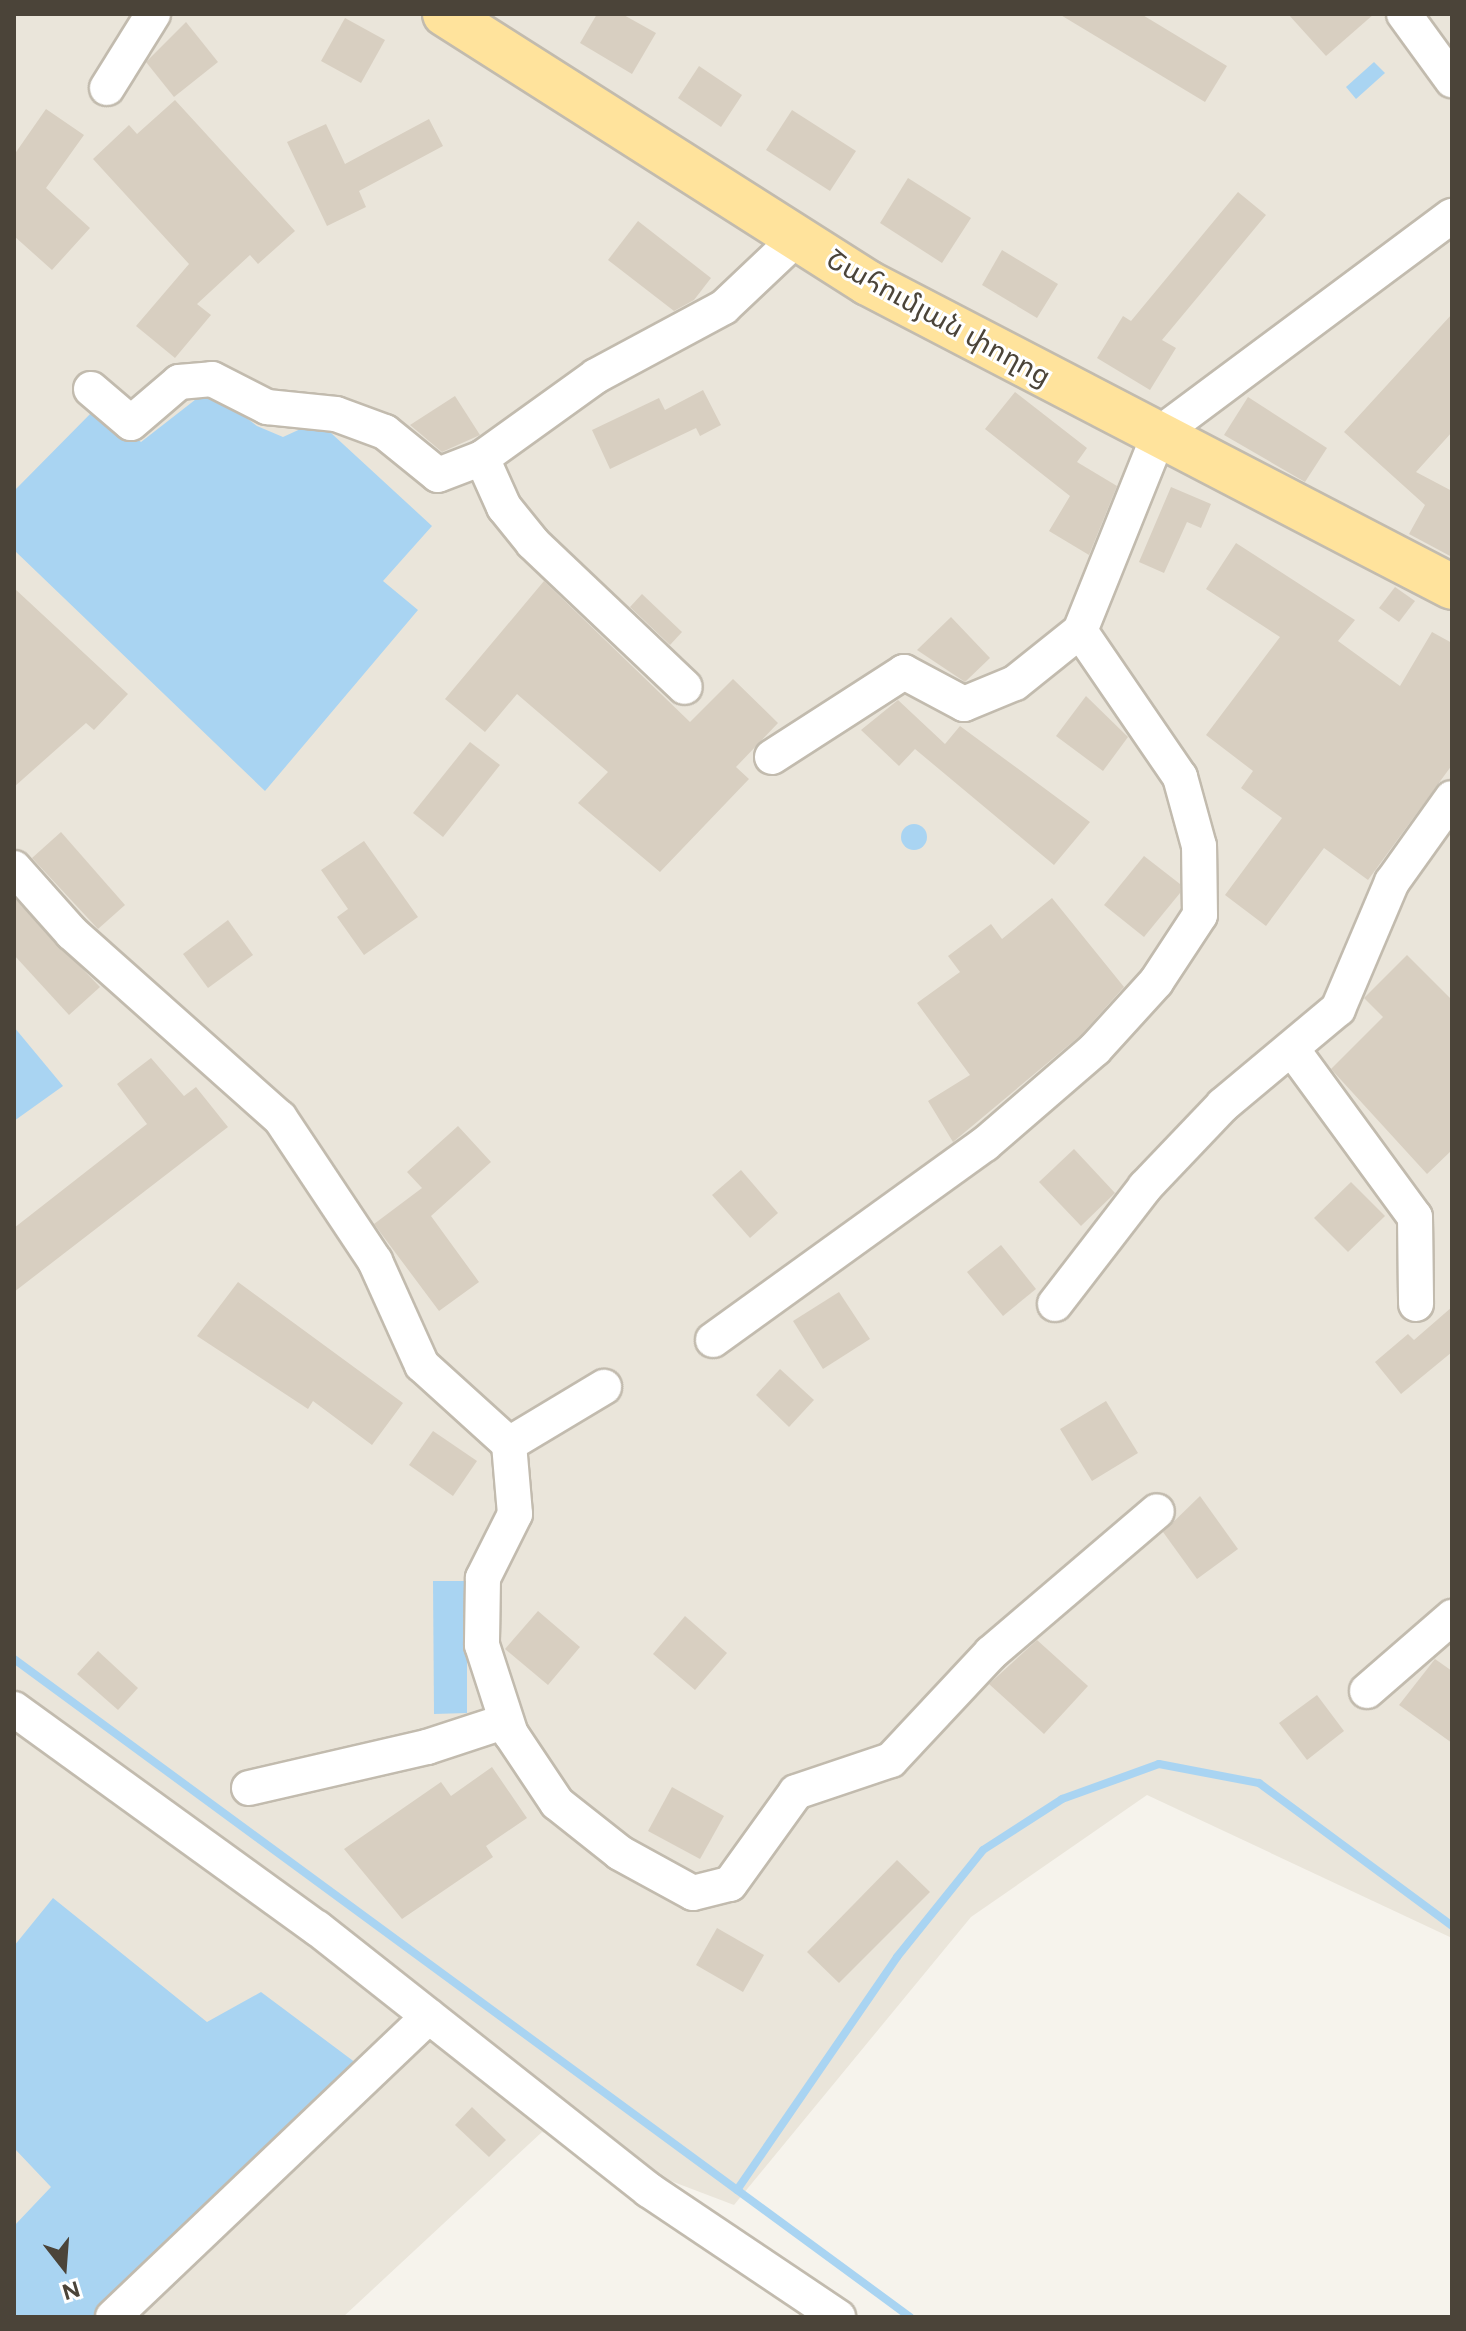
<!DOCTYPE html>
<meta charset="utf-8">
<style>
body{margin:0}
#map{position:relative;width:1466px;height:2331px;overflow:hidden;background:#f6f3ec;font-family:Figtree,"Noto Sans Armenian",sans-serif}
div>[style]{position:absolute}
.residential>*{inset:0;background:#eae5da}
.water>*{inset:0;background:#a9d4f2}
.round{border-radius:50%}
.stream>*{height:8px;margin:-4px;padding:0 4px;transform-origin:4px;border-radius:4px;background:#a9d4f2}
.building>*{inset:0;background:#d8cfc1}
.roads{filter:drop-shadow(2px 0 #c2bbae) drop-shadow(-2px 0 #c2bbae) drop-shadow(0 2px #c2bbae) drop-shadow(0 -2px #c2bbae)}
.minor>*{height:34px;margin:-17px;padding:0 17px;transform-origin:17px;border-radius:17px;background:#fff}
.major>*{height:44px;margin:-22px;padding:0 22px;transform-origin:22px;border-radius:22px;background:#ffe39c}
span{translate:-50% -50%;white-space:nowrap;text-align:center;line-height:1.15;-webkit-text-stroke:6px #fff;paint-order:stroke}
.street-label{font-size:28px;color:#4b4439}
.frame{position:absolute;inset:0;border:16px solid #4b4439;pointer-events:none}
.north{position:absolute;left:24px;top:2227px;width:80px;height:80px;-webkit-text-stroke:6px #fff;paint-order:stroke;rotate:163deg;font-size:22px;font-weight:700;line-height:32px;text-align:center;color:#4b4439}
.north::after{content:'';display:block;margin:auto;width:28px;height:36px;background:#4b4439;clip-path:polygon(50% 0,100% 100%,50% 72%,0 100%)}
</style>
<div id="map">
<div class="residential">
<i style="clip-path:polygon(14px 14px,1452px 14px,1452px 1938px,1147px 1795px,971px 1917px,734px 2205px,542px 2132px,343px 2317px,14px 2317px)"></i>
</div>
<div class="water">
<i style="clip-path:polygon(1374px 62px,1385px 73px,1356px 99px,1346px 87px)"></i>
<i style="clip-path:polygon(209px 389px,257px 426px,283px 437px,318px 421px,432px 526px,383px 581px,418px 610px,265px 791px,14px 550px,14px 491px,97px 407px,141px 442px)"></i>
<i class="round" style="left:901px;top:824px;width:26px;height:26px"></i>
<i style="clip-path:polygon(14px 1027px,63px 1086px,14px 1121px)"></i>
<i style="clip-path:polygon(433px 1581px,467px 1581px,467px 1713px,434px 1714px)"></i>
<i style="clip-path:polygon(53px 1898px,207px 2022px,261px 1992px,356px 2063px,95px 2317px,14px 2317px,14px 2226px,51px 2187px,14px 2148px,14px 1946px)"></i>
</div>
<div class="stream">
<i style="left:14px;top:1659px;width:1112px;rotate:36.29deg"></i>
<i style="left:737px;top:2190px;width:283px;rotate:-55.5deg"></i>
<i style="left:897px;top:1957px;width:137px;rotate:-51.2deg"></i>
<i style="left:983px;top:1850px;width:94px;rotate:-32.8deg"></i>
<i style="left:1062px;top:1799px;width:103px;rotate:-19.8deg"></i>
<i style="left:1159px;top:1764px;width:102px;rotate:10.8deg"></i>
<i style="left:1259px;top:1783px;width:240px;rotate:36.5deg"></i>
</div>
<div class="building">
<i style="clip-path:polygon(597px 14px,622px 14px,656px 33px,632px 74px,580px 43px)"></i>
<i style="clip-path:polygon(1059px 14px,1141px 14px,1227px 66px,1205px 102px)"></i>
<i style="clip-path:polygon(1288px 14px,1374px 14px,1326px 56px)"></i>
<i style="clip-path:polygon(345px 18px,385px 40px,361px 83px,321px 61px)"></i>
<i style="clip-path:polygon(186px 22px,218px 62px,174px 97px,146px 62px)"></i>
<i style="clip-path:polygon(699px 66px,742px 95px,721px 127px,678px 98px)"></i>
<i style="clip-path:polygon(175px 100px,295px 231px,258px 264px,250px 255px,197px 304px,211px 315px,175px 358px,136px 326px,189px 264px,93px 159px,129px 125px,137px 134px)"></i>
<i style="clip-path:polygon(46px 109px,84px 135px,46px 188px,90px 228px,52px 270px,14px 236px,14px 155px)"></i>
<i style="clip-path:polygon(792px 110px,856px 151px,830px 191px,766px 150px)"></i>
<i style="clip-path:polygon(429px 119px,443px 146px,359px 191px,366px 207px,327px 226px,287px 142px,326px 124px,345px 164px)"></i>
<i style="clip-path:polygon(908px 178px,971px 218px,942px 263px,880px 223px)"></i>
<i style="clip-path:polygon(1238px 192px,1266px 215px,1162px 340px,1176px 348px,1150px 390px,1097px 358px,1123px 316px,1131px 321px)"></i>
<i style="clip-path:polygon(638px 221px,711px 278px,694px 300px,674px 311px,608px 260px)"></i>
<i style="clip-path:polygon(1002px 250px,1058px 284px,1037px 318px,982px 285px)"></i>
<i style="clip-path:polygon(1452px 314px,1452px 432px,1416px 472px,1452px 491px,1452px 557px,1409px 534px,1425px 505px,1344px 432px)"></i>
<i style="clip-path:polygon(703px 390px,721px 425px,700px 436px,696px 428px,610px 469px,592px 430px,659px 398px,665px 410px)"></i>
<i style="clip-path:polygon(1015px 392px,1087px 448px,1077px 462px,1117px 486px,1089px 555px,1049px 531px,1070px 496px,985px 429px)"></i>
<i style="clip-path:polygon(455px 396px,480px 435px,442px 452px,410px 425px)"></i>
<i style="clip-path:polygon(1248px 397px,1327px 448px,1305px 482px,1224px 435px)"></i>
<i style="clip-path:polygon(1171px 487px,1211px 504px,1201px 528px,1187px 522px,1164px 573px,1139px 562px)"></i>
<i style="clip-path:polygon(1236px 543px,1355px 620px,1338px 641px,1400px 686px,1432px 632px,1452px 643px,1452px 765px,1368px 880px,1324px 848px,1266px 926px,1225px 895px,1282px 818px,1241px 788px,1253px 771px,1206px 735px,1280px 637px,1206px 589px)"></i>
<i style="clip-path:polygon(544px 581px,690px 722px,733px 679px,778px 723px,736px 767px,749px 779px,660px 872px,578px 803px,608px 772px,517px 694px,485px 732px,445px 699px)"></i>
<i style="clip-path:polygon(1395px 587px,1415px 601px,1399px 622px,1379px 608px)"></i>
<i style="clip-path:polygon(14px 588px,128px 694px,94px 730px,86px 723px,14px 787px)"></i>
<i style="clip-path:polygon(642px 594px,682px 632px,670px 645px,630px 607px)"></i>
<i style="clip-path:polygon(951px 617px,990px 658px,965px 682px,917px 650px)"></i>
<i style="clip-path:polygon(1086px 696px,1128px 737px,1103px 771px,1056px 736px)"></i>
<i style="clip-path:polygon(898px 700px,945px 744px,960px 726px,1090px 822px,1054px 865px,915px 749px,899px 766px,861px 730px)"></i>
<i style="clip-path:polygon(470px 742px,500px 765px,443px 837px,413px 813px)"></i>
<i style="clip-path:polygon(61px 832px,125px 905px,98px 929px,32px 858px)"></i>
<i style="clip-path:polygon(364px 841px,418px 917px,364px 955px,337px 917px,348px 909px,321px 870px)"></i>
<i style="clip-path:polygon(1144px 856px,1180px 884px,1180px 893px,1144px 937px,1104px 905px)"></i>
<i style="clip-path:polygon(14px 898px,100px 987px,69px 1015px,14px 955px)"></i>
<i style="clip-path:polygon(1052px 898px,1124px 987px,1081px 1035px,953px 1142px,928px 1101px,970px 1075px,917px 1003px,960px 972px,948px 956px,991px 924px,1002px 939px)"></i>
<i style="clip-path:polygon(228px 920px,253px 955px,208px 988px,183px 954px)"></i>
<i style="clip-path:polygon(1407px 955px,1452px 1000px,1452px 1150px,1427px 1174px,1331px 1069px,1383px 1017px,1364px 998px)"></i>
<i style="clip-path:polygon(151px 1058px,184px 1096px,196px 1087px,228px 1127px,14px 1292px,14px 1228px,147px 1124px,117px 1084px)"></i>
<i style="clip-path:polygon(458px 1126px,491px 1162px,431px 1216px,479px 1282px,439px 1311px,374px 1224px,422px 1188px,407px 1172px)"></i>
<i style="clip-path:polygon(1074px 1149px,1115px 1193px,1081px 1226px,1039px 1182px)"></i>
<i style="clip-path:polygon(741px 1170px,778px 1213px,750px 1238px,712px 1195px)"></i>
<i style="clip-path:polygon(1351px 1182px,1385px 1216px,1348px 1252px,1314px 1218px)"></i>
<i style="clip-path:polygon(1001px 1245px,1036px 1289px,1003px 1316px,967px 1272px)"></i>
<i style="clip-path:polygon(238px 1282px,403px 1403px,372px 1445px,313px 1401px,308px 1409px,197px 1336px)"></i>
<i style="clip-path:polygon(839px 1292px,870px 1339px,823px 1369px,793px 1321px)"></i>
<i style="clip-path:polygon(1452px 1307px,1452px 1352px,1401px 1394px,1375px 1362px,1408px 1334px,1414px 1340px)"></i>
<i style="clip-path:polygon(780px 1369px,814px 1400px,789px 1427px,756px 1395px)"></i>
<i style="clip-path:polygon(1106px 1401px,1138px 1453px,1092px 1481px,1060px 1429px)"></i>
<i style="clip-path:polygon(433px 1431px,477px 1461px,453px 1496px,409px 1465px)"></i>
<i style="clip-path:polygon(1200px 1496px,1238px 1549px,1197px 1579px,1163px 1532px)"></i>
<i style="clip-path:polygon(538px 1611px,580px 1647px,548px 1685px,505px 1649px)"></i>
<i style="clip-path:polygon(685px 1616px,727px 1653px,695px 1690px,653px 1654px)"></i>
<i style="clip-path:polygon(1037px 1640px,1088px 1686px,1044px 1734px,989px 1684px)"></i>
<i style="clip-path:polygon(98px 1651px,138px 1688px,118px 1710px,77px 1674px)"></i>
<i style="clip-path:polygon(1435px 1659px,1452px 1671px,1452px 1743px,1399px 1705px)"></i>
<i style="clip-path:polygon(1317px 1695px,1344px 1731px,1307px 1760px,1279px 1723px)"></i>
<i style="clip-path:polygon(492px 1767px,527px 1818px,486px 1846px,493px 1857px,402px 1919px,344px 1849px,441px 1782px,451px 1796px)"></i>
<i style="clip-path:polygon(672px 1787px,724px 1816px,700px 1859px,648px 1831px)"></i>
<i style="clip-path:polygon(897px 1860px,930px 1892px,839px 1983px,807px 1952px)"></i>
<i style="clip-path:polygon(717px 1928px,764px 1955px,743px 1992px,696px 1965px)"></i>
<i style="clip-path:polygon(472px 2107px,506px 2140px,489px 2157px,455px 2125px)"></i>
</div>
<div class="roads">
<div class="minor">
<i style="left:1404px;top:14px;width:82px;rotate:54deg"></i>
<i style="left:107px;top:88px;width:87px;rotate:-58.1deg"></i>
<i style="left:91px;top:389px;width:52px;rotate:40.4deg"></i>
<i style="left:131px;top:423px;width:63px;rotate:-40.5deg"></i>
<i style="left:179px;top:382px;width:33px;rotate:-5deg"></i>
<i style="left:212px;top:379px;width:62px;rotate:27deg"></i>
<i style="left:267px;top:407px;width:69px;rotate:5.8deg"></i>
<i style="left:336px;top:414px;width:52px;rotate:20.2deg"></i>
<i style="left:385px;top:432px;width:68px;rotate:39.1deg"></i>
<i style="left:438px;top:475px;width:47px;rotate:-21.1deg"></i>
<i style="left:482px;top:458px;width:140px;rotate:-35.7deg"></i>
<i style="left:596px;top:376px;width:145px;rotate:-28.3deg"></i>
<i style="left:724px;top:307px;width:102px;rotate:-43.4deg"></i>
<i style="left:482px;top:458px;width:54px;rotate:65.8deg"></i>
<i style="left:504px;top:507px;width:46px;rotate:51.1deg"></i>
<i style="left:533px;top:543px;width:209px;rotate:43.5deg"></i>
<i style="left:772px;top:757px;width:157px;rotate:-32.8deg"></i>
<i style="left:904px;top:672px;width:68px;rotate:28.1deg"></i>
<i style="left:964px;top:704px;width:55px;rotate:-22.4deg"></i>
<i style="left:1015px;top:683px;width:83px;rotate:-38.7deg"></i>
<i style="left:14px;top:868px;width:87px;rotate:48.3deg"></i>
<i style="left:72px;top:933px;width:278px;rotate:41.7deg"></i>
<i style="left:280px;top:1118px;width:172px;rotate:56.4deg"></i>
<i style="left:375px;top:1261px;width:114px;rotate:65.7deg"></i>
<i style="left:422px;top:1365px;width:118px;rotate:42.2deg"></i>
<i style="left:509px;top:1444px;width:70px;rotate:85.1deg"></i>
<i style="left:515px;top:1514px;width:72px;rotate:116.6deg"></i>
<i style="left:483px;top:1578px;width:67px;rotate:90.9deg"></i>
<i style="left:482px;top:1645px;width:94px;rotate:72deg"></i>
<i style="left:511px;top:1734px;width:83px;rotate:56.3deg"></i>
<i style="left:557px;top:1803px;width:80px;rotate:38.4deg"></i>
<i style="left:620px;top:1853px;width:83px;rotate:28.7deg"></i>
<i style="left:693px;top:1893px;width:38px;rotate:-14deg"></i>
<i style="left:730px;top:1884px;width:113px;rotate:-54.3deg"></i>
<i style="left:796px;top:1792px;width:100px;rotate:-18.6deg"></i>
<i style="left:891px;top:1760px;width:146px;rotate:-46.9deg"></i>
<i style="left:991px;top:1653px;width:218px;rotate:-40.5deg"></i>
<i style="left:1292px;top:1049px;width:208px;rotate:53.8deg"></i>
<i style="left:1415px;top:1217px;width:87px;rotate:89.3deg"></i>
<i style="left:1055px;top:1304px;width:148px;rotate:-52.4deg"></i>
<i style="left:1145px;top:1187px;width:113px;rotate:-46.4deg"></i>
<i style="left:1223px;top:1105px;width:150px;rotate:-39.9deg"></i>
<i style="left:1338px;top:1009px;width:138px;rotate:-67deg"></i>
<i style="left:1392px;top:882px;width:103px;rotate:-54.5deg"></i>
<i style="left:713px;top:1340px;width:335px;rotate:-35.8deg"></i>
<i style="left:985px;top:1144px;width:145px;rotate:-40.8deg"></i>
<i style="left:1095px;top:1049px;width:91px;rotate:-47.7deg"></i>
<i style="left:1156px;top:982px;width:80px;rotate:-56.7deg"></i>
<i style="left:1200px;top:915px;width:69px;rotate:-90.8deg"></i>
<i style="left:1199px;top:846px;width:72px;rotate:-105.4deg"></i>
<i style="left:1180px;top:777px;width:177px;rotate:-124.4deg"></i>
<i style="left:1080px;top:631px;width:212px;rotate:-68.1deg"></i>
<i style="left:1159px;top:434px;width:365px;rotate:-36.7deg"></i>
<i style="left:509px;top:1444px;width:111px;rotate:-31deg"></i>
<i style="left:1367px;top:1691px;width:113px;rotate:-41deg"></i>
<i style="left:14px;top:1709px;width:374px;rotate:35.9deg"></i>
<i style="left:317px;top:1928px;width:423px;rotate:38.3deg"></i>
<i style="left:649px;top:2190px;width:228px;rotate:33.9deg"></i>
<i style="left:249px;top:1788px;width:183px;rotate:-13deg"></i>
<i style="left:427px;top:1747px;width:83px;rotate:-18.2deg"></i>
<i style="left:113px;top:2317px;width:436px;rotate:-43.6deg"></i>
</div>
<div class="major">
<i style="left:445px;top:14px;width:501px;rotate:32.45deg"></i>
<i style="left:868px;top:283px;width:658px;rotate:27.5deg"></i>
</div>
</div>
<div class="street-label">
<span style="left:939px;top:317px;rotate:29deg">Շահումյան փողոց</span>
</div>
<div class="frame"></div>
<div class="north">N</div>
</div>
